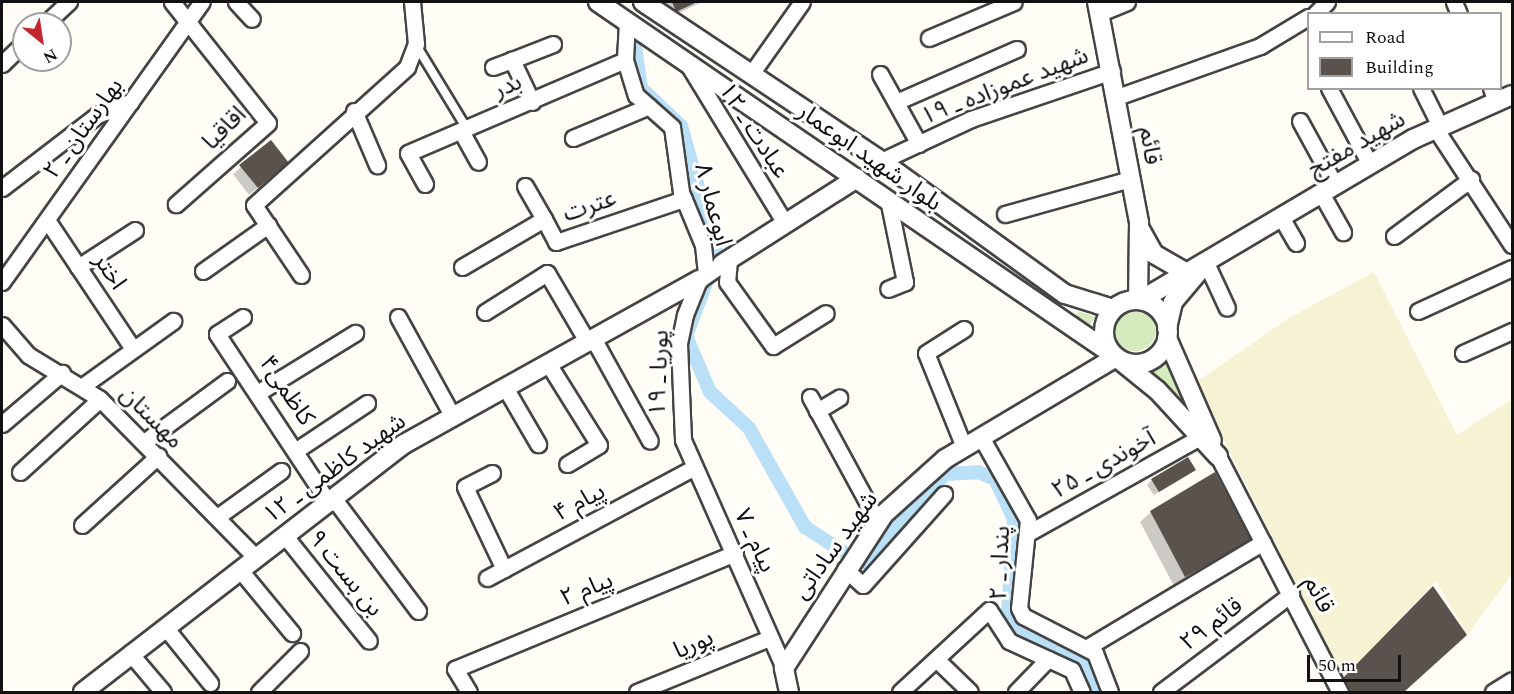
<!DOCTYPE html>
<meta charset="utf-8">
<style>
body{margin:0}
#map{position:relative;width:1514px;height:694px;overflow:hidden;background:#fffdf5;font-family:Spectral,"Noto Sans Arabic",serif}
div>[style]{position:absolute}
.farmland>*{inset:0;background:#f6f3d4}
.green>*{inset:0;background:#d5ebbd}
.round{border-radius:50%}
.shadow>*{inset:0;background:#0003}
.canal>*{height:14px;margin:-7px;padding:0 7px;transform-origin:7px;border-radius:7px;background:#b9e0f7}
.building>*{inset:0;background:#5a524d}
.roads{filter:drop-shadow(2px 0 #444) drop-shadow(-2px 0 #444) drop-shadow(0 2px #444) drop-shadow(0 -2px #444)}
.service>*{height:8px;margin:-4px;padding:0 4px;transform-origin:4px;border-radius:4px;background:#fff}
.minor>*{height:15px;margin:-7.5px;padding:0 7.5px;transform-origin:7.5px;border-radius:7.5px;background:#fff}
.tertiary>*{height:18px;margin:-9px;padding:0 9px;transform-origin:9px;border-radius:9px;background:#fff}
.tertiary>.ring{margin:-9px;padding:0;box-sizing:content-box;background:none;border:18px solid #fff;border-radius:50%}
span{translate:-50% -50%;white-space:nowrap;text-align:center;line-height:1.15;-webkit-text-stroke:6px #fff;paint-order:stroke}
.street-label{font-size:24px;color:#111}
.frame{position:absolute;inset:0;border:3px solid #111;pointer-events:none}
.legend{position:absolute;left:1307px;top:12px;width:195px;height:78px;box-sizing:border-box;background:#fff;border:2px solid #a0a0a0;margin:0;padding:8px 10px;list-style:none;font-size:18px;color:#111}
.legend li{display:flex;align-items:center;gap:12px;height:30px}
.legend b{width:30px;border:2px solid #a0a0a0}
.north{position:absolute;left:12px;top:12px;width:60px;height:60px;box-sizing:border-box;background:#fff;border:2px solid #a0a0a0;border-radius:50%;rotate:150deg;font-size:16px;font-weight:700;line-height:24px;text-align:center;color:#111}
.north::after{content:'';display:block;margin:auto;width:21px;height:27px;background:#c4262e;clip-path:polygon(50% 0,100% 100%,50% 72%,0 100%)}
.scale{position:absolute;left:1307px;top:655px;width:94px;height:27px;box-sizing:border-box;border:3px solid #111;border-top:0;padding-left:8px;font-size:18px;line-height:21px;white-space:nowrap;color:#111;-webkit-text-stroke:4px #fff;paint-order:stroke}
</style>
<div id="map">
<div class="farmland">
<i style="clip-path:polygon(1374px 272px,1457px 435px,1512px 399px,1512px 574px,1467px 635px,1436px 581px,1343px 678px,1195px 383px,1289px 318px)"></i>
</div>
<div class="green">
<i class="round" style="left:1114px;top:309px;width:42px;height:42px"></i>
<i style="clip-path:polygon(1078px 311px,1095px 317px,1086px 331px,1074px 324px)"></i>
<i style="clip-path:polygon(1167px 359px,1201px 429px,1149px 371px)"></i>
</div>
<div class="shadow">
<i style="clip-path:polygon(660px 2px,702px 2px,668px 18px)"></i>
<i style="clip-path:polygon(270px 142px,280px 170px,249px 195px,233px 174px)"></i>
<i style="clip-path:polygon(1189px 474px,1154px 495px,1147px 485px,1152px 480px)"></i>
<i style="clip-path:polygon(1151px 512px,1241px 551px,1174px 586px,1140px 522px)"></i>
<i style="clip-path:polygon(1433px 588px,1455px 645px,1403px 692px,1335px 692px)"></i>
</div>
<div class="canal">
<i style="left:635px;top:46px;width:42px;rotate:81.9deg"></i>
<i style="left:641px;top:88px;width:55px;rotate:43.5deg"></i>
<i style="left:681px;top:126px;width:133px;rotate:74.3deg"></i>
<i style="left:717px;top:254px;width:88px;rotate:110.7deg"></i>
<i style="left:686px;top:336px;width:61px;rotate:66.8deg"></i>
<i style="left:710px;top:392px;width:53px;rotate:42.7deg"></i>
<i style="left:749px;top:428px;width:114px;rotate:60.5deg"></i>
<i style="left:805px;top:527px;width:45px;rotate:33.3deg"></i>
<i style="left:864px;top:562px;width:120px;rotate:-47.4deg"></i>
<i style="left:945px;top:474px;width:33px;rotate:-3deg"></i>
<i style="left:978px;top:472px;width:18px;rotate:22deg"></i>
<i style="left:995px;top:479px;width:44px;rotate:64.6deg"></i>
<i style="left:1014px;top:519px;width:95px;rotate:93.6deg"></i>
<i style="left:1008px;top:614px;width:16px;rotate:55deg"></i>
<i style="left:1017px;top:627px;width:84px;rotate:29.9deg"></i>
<i style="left:1090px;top:669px;width:24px;rotate:73deg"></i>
</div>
<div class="building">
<i style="clip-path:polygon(672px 2px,697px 2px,676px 12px)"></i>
<i style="clip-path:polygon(271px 140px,289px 163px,258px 188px,239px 165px)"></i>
<i style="clip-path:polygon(1188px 457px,1196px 470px,1159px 492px,1151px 479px)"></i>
<i style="clip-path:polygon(1215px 472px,1252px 541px,1185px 577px,1150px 511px)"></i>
<i style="clip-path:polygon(1433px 586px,1467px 635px,1404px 692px,1350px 692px,1343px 678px)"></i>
</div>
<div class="roads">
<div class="service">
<i style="left:416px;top:45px;width:98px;rotate:58.7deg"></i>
</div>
<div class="minor">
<i style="left:172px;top:2px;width:154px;rotate:51.6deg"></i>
<i style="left:268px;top:123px;width:123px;rotate:138.6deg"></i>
<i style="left:236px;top:2px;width:23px;rotate:47deg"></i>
<i style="left:1454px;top:2px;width:13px;rotate:67deg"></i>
<i style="left:1100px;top:13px;width:29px;rotate:-22deg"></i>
<i style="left:1315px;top:14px;width:17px;rotate:-45deg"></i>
<i style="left:627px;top:21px;width:39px;rotate:93deg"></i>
<i style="left:625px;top:60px;width:37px;rotate:73deg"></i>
<i style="left:636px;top:95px;width:48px;rotate:41.6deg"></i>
<i style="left:672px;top:127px;width:66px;rotate:82.1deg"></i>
<i style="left:681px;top:192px;width:57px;rotate:67.5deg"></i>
<i style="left:703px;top:245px;width:30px;rotate:84deg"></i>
<i style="left:45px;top:24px;width:33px;rotate:-43deg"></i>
<i style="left:929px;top:38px;width:92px;rotate:-23deg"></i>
<i style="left:686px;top:61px;width:190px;rotate:58.6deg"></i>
<i style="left:2px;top:64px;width:30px;rotate:-44deg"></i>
<i style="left:493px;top:67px;width:20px;rotate:-20deg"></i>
<i style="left:751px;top:74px;width:88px;rotate:-54.7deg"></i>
<i style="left:880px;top:74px;width:80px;rotate:60.9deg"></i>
<i style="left:1329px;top:88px;width:86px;rotate:61.7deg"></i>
<i style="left:1421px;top:88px;width:42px;rotate:63.4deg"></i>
<i style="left:1491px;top:88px;width:15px;rotate:70deg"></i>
<i style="left:1117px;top:97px;width:152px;rotate:-19.6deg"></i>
<i style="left:1260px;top:46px;width:56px;rotate:-31.1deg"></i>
<i style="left:532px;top:102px;width:47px;rotate:-115.5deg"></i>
<i style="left:512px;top:60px;width:44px;rotate:-21.3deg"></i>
<i style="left:896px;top:102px;width:132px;rotate:-23.7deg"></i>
<i style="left:354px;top:111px;width:59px;rotate:66.9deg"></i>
<i style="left:1300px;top:121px;width:73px;rotate:61.3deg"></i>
<i style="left:1435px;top:128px;width:140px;rotate:56.7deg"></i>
<i style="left:461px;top:131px;width:35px;rotate:61deg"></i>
<i style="left:573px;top:138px;width:82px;rotate:-22.8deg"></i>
<i style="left:881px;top:161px;width:99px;rotate:-25deg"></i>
<i style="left:971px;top:119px;width:149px;rotate:-18.8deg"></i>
<i style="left:425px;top:184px;width:35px;rotate:-119deg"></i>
<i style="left:408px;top:153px;width:236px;rotate:-23.2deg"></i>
<i style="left:525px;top:186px;width:38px;rotate:60deg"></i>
<i style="left:2px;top:188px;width:120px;rotate:-37.5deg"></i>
<i style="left:97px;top:115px;width:36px;rotate:-21deg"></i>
<i style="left:1321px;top:193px;width:45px;rotate:60.6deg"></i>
<i style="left:888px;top:199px;width:85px;rotate:78.4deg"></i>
<i style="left:905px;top:282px;width:18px;rotate:158deg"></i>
<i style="left:1005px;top:214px;width:130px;rotate:-15.6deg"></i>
<i style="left:1281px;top:217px;width:30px;rotate:60deg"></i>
<i style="left:47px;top:220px;width:155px;rotate:56.3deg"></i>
<i style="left:1394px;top:236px;width:96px;rotate:-36.5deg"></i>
<i style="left:729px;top:260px;width:22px;rotate:95deg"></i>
<i style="left:727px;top:282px;width:79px;rotate:54.3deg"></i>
<i style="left:773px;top:346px;width:62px;rotate:-31.9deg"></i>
<i style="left:722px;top:264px;width:28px;rotate:145deg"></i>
<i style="left:699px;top:280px;width:38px;rotate:112deg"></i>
<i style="left:685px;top:315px;width:30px;rotate:102deg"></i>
<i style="left:679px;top:344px;width:96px;rotate:87.6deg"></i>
<i style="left:683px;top:440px;width:249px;rotate:66.1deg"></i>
<i style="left:1207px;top:265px;width:47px;rotate:65.1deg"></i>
<i style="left:78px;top:267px;width:68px;rotate:-33deg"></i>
<i style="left:462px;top:267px;width:95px;rotate:-30.3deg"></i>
<i style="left:544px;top:219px;width:26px;rotate:62deg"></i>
<i style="left:556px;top:242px;width:135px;rotate:-18.6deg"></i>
<i style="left:203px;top:271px;width:80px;rotate:-35.3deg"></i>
<i style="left:301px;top:275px;width:84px;rotate:-123.9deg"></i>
<i style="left:254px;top:205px;width:206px;rotate:-42deg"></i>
<i style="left:407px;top:67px;width:25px;rotate:-69deg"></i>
<i style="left:416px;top:44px;width:42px;rotate:-95.4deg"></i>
<i style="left:2px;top:282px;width:344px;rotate:-54.5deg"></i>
<i style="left:1418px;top:311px;width:103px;rotate:-24.6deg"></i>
<i style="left:485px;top:312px;width:73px;rotate:-32.2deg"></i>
<i style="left:547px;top:273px;width:81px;rotate:59.6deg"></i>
<i style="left:243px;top:317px;width:31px;rotate:147deg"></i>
<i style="left:217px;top:334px;width:203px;rotate:56.5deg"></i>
<i style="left:398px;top:317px;width:114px;rotate:61.2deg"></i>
<i style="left:2px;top:325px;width:40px;rotate:49deg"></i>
<i style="left:28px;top:355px;width:84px;rotate:31.4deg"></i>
<i style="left:100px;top:399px;width:223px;rotate:45.5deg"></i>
<i style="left:594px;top:340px;width:115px;rotate:61deg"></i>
<i style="left:1463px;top:353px;width:54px;rotate:-24.2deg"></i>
<i style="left:549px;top:365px;width:94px;rotate:58deg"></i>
<i style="left:599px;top:445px;width:37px;rotate:149deg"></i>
<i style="left:84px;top:385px;width:110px;rotate:-35.7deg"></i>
<i style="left:506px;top:389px;width:64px;rotate:59.8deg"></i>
<i style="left:259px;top:392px;width:113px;rotate:-31.6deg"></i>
<i style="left:810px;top:397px;width:142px;rotate:61.5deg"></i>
<i style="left:817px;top:411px;width:26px;rotate:-31deg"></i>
<i style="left:2px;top:424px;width:79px;rotate:-40.4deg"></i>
<i style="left:981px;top:437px;width:95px;rotate:60.5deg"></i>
<i style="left:1028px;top:520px;width:88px;rotate:95.8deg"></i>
<i style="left:1019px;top:608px;width:9px;rotate:63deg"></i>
<i style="left:1023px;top:616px;width:81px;rotate:27.2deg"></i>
<i style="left:1095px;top:653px;width:42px;rotate:69deg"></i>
<i style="left:144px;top:442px;width:103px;rotate:-36.3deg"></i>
<i style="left:964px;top:447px;width:101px;rotate:-112deg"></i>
<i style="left:926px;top:353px;width:45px;rotate:-32.3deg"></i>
<i style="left:298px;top:449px;width:83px;rotate:-33.7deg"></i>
<i style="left:1218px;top:456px;width:266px;rotate:62.7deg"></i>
<i style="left:20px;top:472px;width:108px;rotate:-42.4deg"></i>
<i style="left:492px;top:473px;width:30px;rotate:153deg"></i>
<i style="left:465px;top:487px;width:91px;rotate:64.6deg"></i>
<i style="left:334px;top:499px;width:140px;rotate:53.1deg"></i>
<i style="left:217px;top:517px;width:79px;rotate:-35.7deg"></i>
<i style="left:82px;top:525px;width:103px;rotate:-42.2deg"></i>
<i style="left:1030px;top:532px;width:195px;rotate:-29.2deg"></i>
<i style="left:285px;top:536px;width:134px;rotate:51.3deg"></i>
<i style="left:845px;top:569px;width:24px;rotate:42deg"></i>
<i style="left:863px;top:585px;width:122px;rotate:-48.3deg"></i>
<i style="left:240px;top:570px;width:82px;rotate:50.5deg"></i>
<i style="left:487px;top:578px;width:234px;rotate:-28.1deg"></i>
<i style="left:165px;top:627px;width:72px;rotate:51.2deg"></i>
<i style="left:1086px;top:648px;width:206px;rotate:-30.9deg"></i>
<i style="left:130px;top:653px;width:51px;rotate:49.8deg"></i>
<i style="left:936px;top:659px;width:47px;rotate:44.1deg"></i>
<i style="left:259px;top:692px;width:58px;rotate:-45deg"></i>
<i style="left:469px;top:692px;width:27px;rotate:-121deg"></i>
<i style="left:455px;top:669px;width:303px;rotate:-22.5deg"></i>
<i style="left:637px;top:692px;width:140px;rotate:-22.2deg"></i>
<i style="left:900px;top:692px;width:121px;rotate:-42.7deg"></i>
<i style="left:989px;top:610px;width:37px;rotate:57deg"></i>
<i style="left:1009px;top:641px;width:69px;rotate:24.7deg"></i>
<i style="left:1072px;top:670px;width:24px;rotate:66deg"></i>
<i style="left:1016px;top:692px;width:46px;rotate:-45.9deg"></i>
<i style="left:1161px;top:692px;width:163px;rotate:-37deg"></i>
<i style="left:1493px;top:692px;width:22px;rotate:-32deg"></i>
</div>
<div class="tertiary">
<i style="left:598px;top:2px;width:623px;rotate:34.4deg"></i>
<i style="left:643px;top:2px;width:286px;rotate:33.7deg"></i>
<i style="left:881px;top:161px;width:227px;rotate:35.9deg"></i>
<i style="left:1065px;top:294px;width:50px;rotate:17.4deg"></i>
<i style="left:1097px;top:2px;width:225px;rotate:79.2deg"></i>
<i style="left:1139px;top:223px;width:77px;rotate:90.7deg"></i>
<i style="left:1140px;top:229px;width:29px;rotate:61deg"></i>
<i style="left:1154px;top:254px;width:34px;rotate:30deg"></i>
<i style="left:722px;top:264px;width:160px;rotate:-32.5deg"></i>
<i style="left:1141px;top:300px;width:316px;rotate:-30.6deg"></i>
<i style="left:1413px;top:139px;width:108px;rotate:-24deg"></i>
<i class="ring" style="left:1104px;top:300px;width:46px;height:46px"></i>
<i style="left:1167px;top:328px;width:27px;rotate:-77deg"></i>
<i style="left:1173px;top:302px;width:40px;rotate:-50deg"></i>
<i style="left:1167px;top:338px;width:112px;rotate:66.4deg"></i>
<i style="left:1121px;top:361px;width:46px;rotate:38.9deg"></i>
<i style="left:1157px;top:390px;width:90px;rotate:47.3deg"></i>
<i style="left:83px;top:692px;width:406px;rotate:-37.7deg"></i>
<i style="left:404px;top:444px;width:338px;rotate:-29.1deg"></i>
<i style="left:789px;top:692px;width:25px;rotate:-102deg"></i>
<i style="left:784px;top:668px;width:184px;rotate:-57deg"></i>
<i style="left:884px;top:514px;width:82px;rotate:-42deg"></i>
<i style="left:945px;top:459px;width:199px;rotate:-30.8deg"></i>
</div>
</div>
<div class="street-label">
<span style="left:508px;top:87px;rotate:-23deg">بدر</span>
<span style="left:1005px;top:87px;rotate:-21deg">شهید عموزاده ـ ۱۹</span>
<span style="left:84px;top:129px;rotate:-54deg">بهارستان ـ ۲</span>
<span style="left:225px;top:129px;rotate:-45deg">اقاقیا</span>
<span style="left:753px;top:131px;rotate:57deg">عبادت ـ ۱۲</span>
<span style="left:1357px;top:145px;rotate:-30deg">شهید مفتح</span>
<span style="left:1149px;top:146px;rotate:81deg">قائم</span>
<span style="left:869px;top:158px;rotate:35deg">بلوار شهید ابوعمار</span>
<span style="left:712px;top:205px;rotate:75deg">ابوعمار ۸</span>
<span style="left:590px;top:207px;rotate:-19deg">عترت</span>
<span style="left:109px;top:272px;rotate:56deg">اختر</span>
<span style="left:660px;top:373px;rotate:-88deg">پوریا ـ ۱۹</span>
<span style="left:286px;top:391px;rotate:56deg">کاظمی۴</span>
<span style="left:151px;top:418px;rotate:45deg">مهستان</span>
<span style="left:1104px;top:465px;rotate:-29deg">آخوندی ـ ۲۵</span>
<span style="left:335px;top:469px;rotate:-36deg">شهید کاظمی ـ ۱۲</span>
<span style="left:580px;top:503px;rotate:-28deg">پیام ۴</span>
<span style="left:754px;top:541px;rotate:65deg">پیام ـ ۷</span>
<span style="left:836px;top:546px;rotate:-54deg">شهید ساداتی</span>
<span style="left:1001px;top:563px;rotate:-87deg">پندار ـ ۲</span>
<span style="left:345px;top:574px;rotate:51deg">بن بست ۹</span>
<span style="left:587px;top:590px;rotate:-22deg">پیام ۲</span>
<span style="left:1318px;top:595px;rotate:63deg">قائم</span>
<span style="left:1212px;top:625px;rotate:-37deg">قائم ۲۹</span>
<span style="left:694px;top:645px;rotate:-23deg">پوریا</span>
</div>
<div class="frame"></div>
<ul class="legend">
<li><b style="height:8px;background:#fff"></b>Road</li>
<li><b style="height:16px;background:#5a524d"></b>Building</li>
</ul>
<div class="north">N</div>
<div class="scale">50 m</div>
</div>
